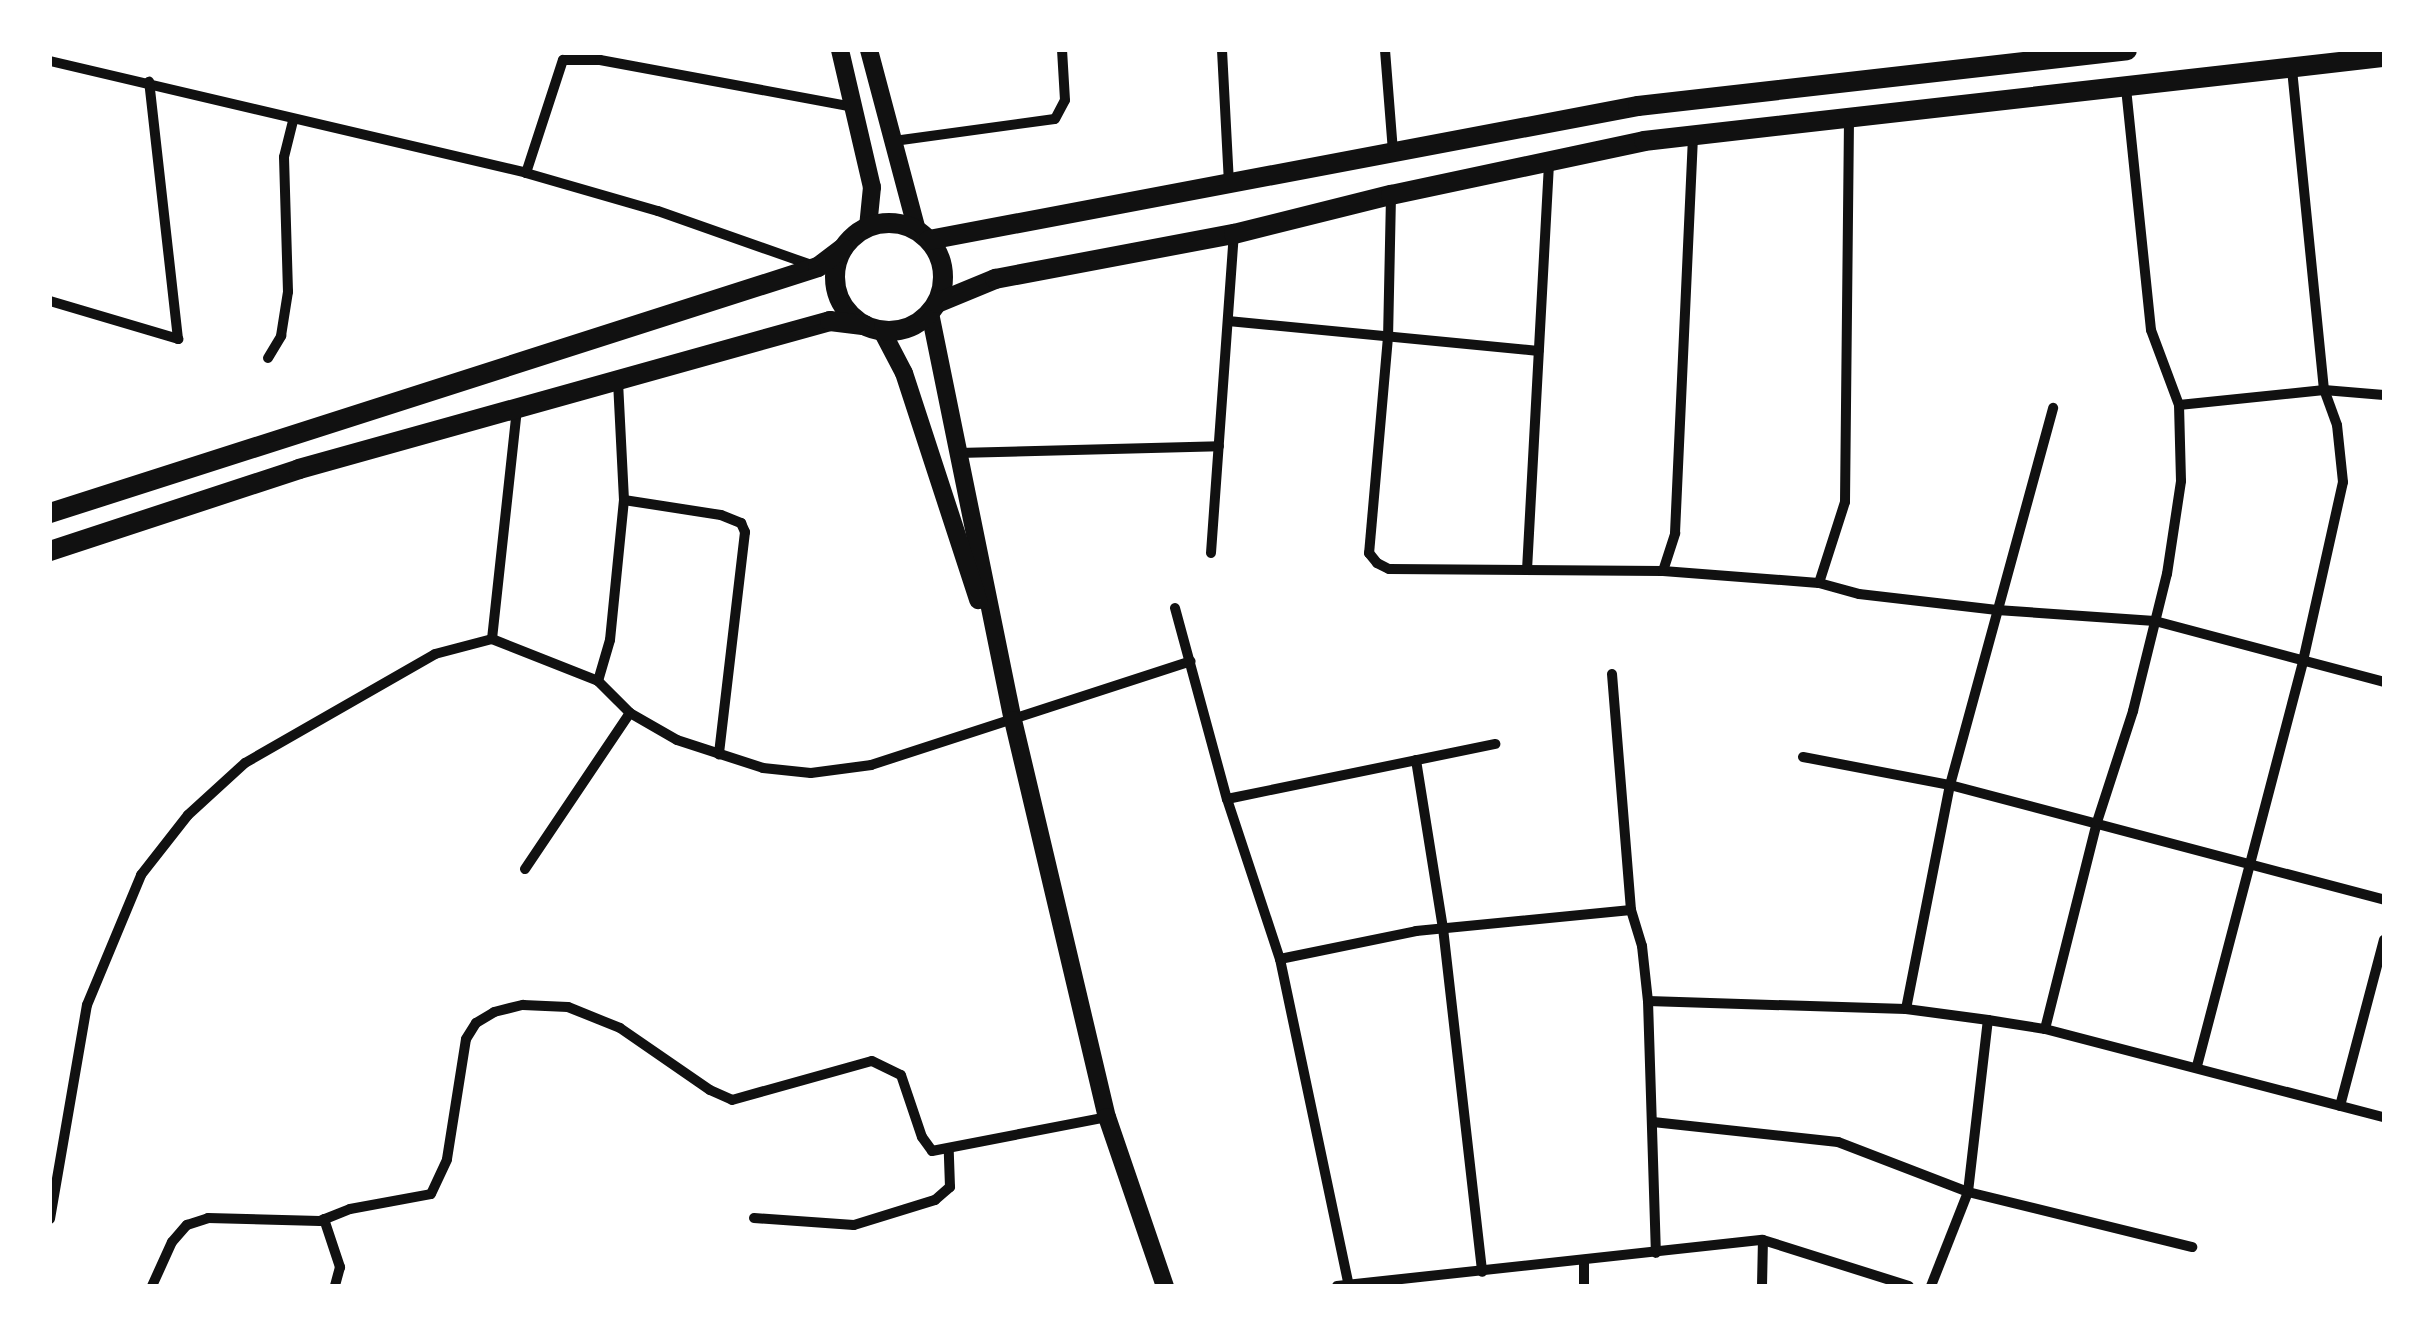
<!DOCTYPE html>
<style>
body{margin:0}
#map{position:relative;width:2434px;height:1336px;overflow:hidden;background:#fff;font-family:"Space Grotesk",sans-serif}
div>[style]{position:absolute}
.minor>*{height:10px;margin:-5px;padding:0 5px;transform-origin:5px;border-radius:5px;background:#111}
.tertiary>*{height:18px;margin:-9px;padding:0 9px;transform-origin:9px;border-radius:9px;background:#111}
.secondary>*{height:20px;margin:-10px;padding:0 10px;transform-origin:10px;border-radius:10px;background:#111}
.secondary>.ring{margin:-10px;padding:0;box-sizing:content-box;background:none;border:20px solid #111;border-radius:50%}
span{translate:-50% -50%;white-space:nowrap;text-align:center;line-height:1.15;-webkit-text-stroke:8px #fff;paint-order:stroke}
.frame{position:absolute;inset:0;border:52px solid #fff;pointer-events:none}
</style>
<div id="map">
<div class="minor">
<i style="left:1222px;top:50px;width:133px;rotate:87deg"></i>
<i style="left:1385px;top:50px;width:102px;rotate:85.5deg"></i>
<i style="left:50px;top:61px;width:489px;rotate:13.2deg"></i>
<i style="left:526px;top:173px;width:137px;rotate:16.1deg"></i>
<i style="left:658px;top:211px;width:162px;rotate:19.4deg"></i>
<i style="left:894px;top:141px;width:162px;rotate:-7.8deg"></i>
<i style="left:1055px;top:119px;width:21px;rotate:-62deg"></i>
<i style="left:1065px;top:100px;width:50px;rotate:-93.4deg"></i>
<i style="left:526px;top:173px;width:119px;rotate:-71.9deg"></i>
<i style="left:563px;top:60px;width:37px"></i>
<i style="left:600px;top:60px;width:257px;rotate:10.5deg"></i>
<i style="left:1391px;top:196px;width:141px;rotate:91.2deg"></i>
<i style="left:1388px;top:337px;width:217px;rotate:95deg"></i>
<i style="left:1369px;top:553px;width:13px;rotate:51deg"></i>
<i style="left:1377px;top:563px;width:13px;rotate:27deg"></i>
<i style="left:1389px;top:569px;width:274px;rotate:0.4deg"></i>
<i style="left:1663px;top:571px;width:156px;rotate:4.4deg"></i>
<i style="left:1819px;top:583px;width:41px;rotate:15.4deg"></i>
<i style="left:1859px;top:594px;width:139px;rotate:6.6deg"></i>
<i style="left:1997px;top:610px;width:158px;rotate:4deg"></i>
<i style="left:2155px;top:621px;width:237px;rotate:14.9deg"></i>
<i style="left:50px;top:301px;width:134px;rotate:16.5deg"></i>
<i style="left:178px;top:339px;width:259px;rotate:-96.4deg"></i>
<i style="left:1228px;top:321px;width:312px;rotate:5.5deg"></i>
<i style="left:268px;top:358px;width:26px;rotate:-59deg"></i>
<i style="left:281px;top:336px;width:45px;rotate:-81deg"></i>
<i style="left:288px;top:292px;width:135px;rotate:-91.7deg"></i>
<i style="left:284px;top:157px;width:38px;rotate:-76deg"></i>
<i style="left:2179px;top:405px;width:146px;rotate:-5.9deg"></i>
<i style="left:2324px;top:390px;width:60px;rotate:4.8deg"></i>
<i style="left:958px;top:453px;width:261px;rotate:-1.5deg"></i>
<i style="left:624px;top:500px;width:98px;rotate:8.8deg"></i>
<i style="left:721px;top:515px;width:22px;rotate:22deg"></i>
<i style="left:741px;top:523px;width:10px;rotate:66deg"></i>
<i style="left:745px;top:532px;width:224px;rotate:96.7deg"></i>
<i style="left:1211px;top:553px;width:319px;rotate:-85.9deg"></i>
<i style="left:1527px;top:570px;width:409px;rotate:-86.9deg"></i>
<i style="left:1663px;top:571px;width:40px;rotate:-72deg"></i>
<i style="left:1675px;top:533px;width:397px;rotate:-87.4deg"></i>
<i style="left:1819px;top:583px;width:85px;rotate:-72.2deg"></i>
<i style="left:1845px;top:502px;width:383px;rotate:-89.4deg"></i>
<i style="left:1175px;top:608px;width:198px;rotate:74.8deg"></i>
<i style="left:1227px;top:799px;width:169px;rotate:71.7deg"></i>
<i style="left:1280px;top:959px;width:331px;rotate:78.1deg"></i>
<i style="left:492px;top:639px;width:232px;rotate:-83.8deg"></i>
<i style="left:1612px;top:674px;width:237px;rotate:85.4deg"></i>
<i style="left:1631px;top:910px;width:38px;rotate:73deg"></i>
<i style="left:1642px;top:946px;width:55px;rotate:83.8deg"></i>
<i style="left:1648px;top:1001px;width:252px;rotate:88.2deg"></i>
<i style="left:598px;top:681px;width:43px;rotate:-73.7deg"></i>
<i style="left:610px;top:640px;width:141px;rotate:-84.3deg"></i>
<i style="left:624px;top:500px;width:120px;rotate:-92.9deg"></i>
<i style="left:1803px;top:757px;width:150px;rotate:10.8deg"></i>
<i style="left:1950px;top:785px;width:449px;rotate:14.8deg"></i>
<i style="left:1416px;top:760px;width:170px;rotate:80.9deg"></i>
<i style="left:1443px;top:928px;width:346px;rotate:83.5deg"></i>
<i style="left:1227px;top:799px;width:274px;rotate:-11.6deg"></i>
<i style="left:525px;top:869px;width:188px;rotate:-56.1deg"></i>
<i style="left:1280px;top:959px;width:139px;rotate:-11.6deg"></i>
<i style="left:1416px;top:931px;width:216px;rotate:-5.6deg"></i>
<i style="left:1648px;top:1001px;width:258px;rotate:1.8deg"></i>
<i style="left:1906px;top:1009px;width:83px;rotate:7.6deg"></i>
<i style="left:1906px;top:1009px;width:228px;rotate:-78.9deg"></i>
<i style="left:1950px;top:785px;width:391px;rotate:-74.7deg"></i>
<i style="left:2045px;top:1029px;width:350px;rotate:14.6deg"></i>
<i style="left:2197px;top:1066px;width:419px;rotate:-75.3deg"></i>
<i style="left:2303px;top:661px;width:183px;rotate:-77.4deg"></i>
<i style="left:2343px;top:482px;width:57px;rotate:-96deg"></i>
<i style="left:2337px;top:425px;width:37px;rotate:-110deg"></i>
<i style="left:2324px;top:390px;width:324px;rotate:-95.7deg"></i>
<i style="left:2340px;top:1106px;width:172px;rotate:-75.2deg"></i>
<i style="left:1653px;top:1122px;width:186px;rotate:6.2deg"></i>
<i style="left:1838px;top:1142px;width:139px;rotate:21deg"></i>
<i style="left:1968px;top:1192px;width:231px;rotate:13.8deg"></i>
<i style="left:754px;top:1218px;width:100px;rotate:4deg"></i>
<i style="left:854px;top:1225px;width:85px;rotate:-17.2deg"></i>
<i style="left:935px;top:1200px;width:20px;rotate:-41deg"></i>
<i style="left:950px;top:1187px;width:36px;rotate:-92deg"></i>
<i style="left:50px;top:1219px;width:217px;rotate:-80.2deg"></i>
<i style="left:87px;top:1005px;width:141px;rotate:-67.4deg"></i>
<i style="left:141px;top:875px;width:76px;rotate:-51.9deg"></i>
<i style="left:188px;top:815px;width:77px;rotate:-42.4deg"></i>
<i style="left:245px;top:763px;width:219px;rotate:-29.8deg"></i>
<i style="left:435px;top:654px;width:59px;rotate:-14.7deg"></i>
<i style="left:492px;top:639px;width:114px;rotate:21.6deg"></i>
<i style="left:598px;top:681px;width:45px;rotate:45deg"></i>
<i style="left:630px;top:713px;width:54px;rotate:29.9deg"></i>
<i style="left:677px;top:740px;width:90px;rotate:18deg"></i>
<i style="left:763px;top:768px;width:48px;rotate:5.9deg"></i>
<i style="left:811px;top:773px;width:61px;rotate:-7.6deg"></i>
<i style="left:871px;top:765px;width:336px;rotate:-18deg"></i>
<i style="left:324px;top:1219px;width:51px;rotate:71.6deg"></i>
<i style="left:340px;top:1267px;width:20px;rotate:105deg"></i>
<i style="left:1584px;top:1263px;width:23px;rotate:90deg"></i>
<i style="left:152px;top:1286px;width:48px;rotate:-65.6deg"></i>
<i style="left:172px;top:1242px;width:23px;rotate:-49deg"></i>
<i style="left:187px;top:1225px;width:22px;rotate:-18deg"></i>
<i style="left:208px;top:1218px;width:112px;rotate:1.5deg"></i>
<i style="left:320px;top:1221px;width:32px;rotate:-22deg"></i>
<i style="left:350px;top:1209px;width:82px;rotate:-10.5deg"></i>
<i style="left:431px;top:1194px;width:38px;rotate:-65deg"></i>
<i style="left:447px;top:1159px;width:121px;rotate:-81deg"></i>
<i style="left:466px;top:1039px;width:19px;rotate:-58deg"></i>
<i style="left:476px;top:1023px;width:21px;rotate:-31deg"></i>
<i style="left:494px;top:1012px;width:30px;rotate:-14deg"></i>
<i style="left:523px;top:1005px;width:45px;rotate:2.5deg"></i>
<i style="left:568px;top:1007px;width:56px;rotate:22deg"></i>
<i style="left:620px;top:1028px;width:109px;rotate:34.6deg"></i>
<i style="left:710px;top:1090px;width:24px;rotate:24deg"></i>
<i style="left:732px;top:1100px;width:145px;rotate:-15.6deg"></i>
<i style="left:872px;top:1061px;width:32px;rotate:26deg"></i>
<i style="left:901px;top:1075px;width:65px;rotate:71.3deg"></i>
<i style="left:922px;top:1137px;width:17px;rotate:54deg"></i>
<i style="left:932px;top:1151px;width:178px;rotate:-11deg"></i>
<i style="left:1337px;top:1286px;width:428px;rotate:-6.2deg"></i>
<i style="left:1763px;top:1240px;width:153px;rotate:17.5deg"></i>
<i style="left:1762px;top:1286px;width:46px;rotate:-88.8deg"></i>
<i style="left:1931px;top:1286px;width:101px;rotate:-68.5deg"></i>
<i style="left:1968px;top:1192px;width:173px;rotate:-83.4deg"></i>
<i style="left:1988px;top:1020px;width:58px;rotate:9deg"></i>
<i style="left:2045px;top:1029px;width:213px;rotate:-75.9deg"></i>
<i style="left:2097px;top:822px;width:117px;rotate:-72deg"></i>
<i style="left:2133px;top:711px;width:141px;rotate:-76.1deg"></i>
<i style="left:2167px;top:574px;width:94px;rotate:-81.4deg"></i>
<i style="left:2181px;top:481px;width:76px;rotate:-91.5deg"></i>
<i style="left:2179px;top:405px;width:80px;rotate:-110.5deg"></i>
<i style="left:2151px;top:330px;width:244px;rotate:-95.9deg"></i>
</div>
<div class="tertiary">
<i style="left:840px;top:50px;width:141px;rotate:76.9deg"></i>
<i style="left:872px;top:187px;width:40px;rotate:95.7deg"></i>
<i style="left:869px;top:50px;width:186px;rotate:75.1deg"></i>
<i style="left:930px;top:313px;width:415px;rotate:78.5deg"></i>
<i style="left:1013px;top:720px;width:408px;rotate:76.7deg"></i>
<i style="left:1107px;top:1117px;width:179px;rotate:71.1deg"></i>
<i style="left:882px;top:331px;width:47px;rotate:62.4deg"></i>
<i style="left:904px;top:373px;width:239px;rotate:71.9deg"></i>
</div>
<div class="secondary">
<i class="ring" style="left:835px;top:223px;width:88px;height:88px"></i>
<i style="left:929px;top:240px;width:722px;rotate:-10.7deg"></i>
<i style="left:1638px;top:106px;width:492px;rotate:-6.5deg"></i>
<i style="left:937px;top:303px;width:63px;rotate:-22.5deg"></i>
<i style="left:995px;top:279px;width:243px;rotate:-10.7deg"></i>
<i style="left:1234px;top:234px;width:162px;rotate:-14deg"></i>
<i style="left:1391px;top:195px;width:259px;rotate:-12deg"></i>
<i style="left:1644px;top:141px;width:745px;rotate:-6.48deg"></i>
<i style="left:50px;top:513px;width:806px;rotate:-17.76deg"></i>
<i style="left:818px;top:267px;width:31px;rotate:-37deg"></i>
<i style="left:50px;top:551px;width:262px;rotate:-18.2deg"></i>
<i style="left:299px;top:469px;width:551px;rotate:-15.57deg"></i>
<i style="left:830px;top:321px;width:35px;rotate:7deg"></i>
</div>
<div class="frame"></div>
</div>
